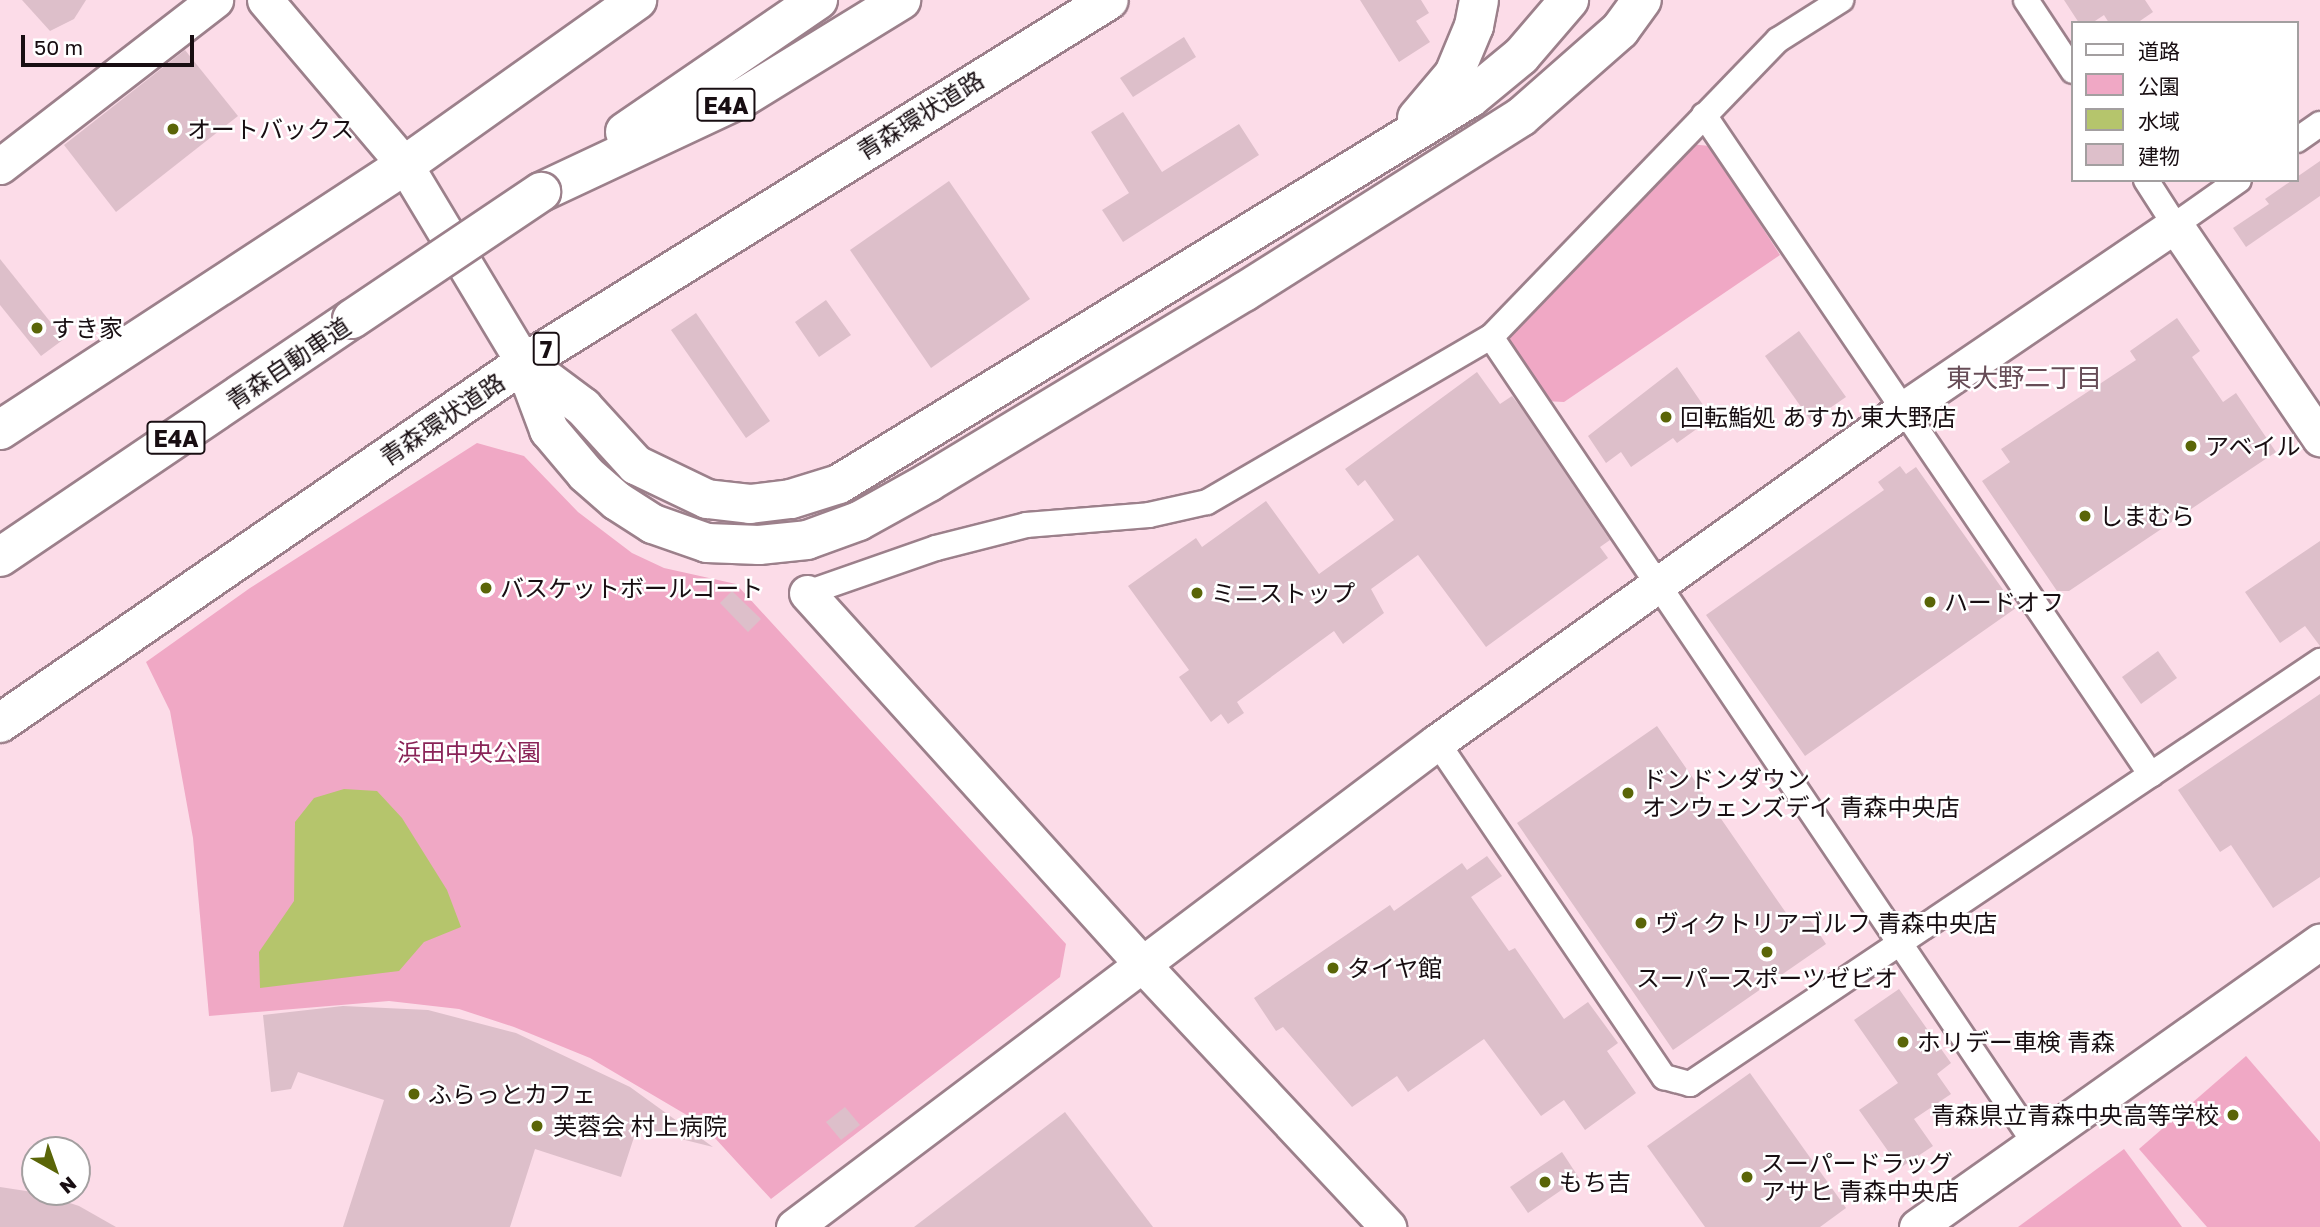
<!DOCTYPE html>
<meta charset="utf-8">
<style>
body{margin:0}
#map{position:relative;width:2320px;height:1227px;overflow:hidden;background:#fcdce8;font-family:"Golos Text","Noto Sans JP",sans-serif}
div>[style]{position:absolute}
.green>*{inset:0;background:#f0a8c5}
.water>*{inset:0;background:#b5c56c}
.building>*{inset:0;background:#ddbfca}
.roads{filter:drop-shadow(2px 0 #9c808b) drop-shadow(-2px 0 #9c808b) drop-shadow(0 2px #9c808b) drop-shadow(0 -2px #9c808b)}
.street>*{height:24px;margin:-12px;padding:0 12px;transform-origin:12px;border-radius:12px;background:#fff}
.secondary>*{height:35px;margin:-17.5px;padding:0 17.5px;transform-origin:17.5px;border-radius:17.5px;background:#fff}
.highway>*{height:38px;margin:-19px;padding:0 19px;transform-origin:19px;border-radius:19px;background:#fff}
.bridges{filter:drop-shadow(2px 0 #9c808b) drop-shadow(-2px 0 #9c808b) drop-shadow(0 2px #9c808b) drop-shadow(0 -2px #9c808b)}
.highway-bridge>*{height:38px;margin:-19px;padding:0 19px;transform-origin:19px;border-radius:19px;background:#fff}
.dots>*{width:19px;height:19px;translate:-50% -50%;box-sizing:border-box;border:4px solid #fff;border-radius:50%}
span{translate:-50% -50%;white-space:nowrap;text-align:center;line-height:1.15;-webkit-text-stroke:5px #fff;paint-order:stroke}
.shield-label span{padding:2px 5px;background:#fff;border:2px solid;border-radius:5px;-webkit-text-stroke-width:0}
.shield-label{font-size:23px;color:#180e12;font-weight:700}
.street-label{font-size:24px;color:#180e12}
.poi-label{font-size:24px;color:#180e12}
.left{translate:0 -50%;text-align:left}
.right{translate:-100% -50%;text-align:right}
.park-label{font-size:24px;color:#8a2458}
.neighbourhood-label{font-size:26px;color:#674d57}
.legend{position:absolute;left:2071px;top:21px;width:228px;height:161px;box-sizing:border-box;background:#fff;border:2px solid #a39fa0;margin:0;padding:9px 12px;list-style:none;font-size:21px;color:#180e12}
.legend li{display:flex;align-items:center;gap:14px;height:35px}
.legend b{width:35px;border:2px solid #a39fa0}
.north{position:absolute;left:21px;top:1136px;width:70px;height:70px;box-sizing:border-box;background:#fff;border:2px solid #a39fa0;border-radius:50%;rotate:140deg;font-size:19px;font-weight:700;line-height:28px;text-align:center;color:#180e12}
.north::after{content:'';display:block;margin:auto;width:24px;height:32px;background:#5a6508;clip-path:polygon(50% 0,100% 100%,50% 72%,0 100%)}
.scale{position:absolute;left:21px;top:35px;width:173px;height:32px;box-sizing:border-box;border:4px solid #180e12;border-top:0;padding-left:9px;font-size:21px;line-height:24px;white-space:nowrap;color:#180e12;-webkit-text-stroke:5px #fff;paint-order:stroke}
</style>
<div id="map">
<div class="green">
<i style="clip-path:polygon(1690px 144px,1710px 146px,1780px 255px,1564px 402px,1544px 401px,1509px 348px,1511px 332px)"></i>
<i style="clip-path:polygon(477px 443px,524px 456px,578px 512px,632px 553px,664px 568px,736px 584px,1066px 944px,1060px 977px,771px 1199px,702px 1124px,590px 1058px,514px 1027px,459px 1009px,389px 1001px,209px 1016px,193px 838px,170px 711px,146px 662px,250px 588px)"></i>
<i style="clip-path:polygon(2246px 1056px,2320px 1142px,2320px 1227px,2207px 1227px,2139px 1149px)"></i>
<i style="clip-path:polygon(2124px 1149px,2182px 1227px,2018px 1227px)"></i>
</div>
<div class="water">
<i style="clip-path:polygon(344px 789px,377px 791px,402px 818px,447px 890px,461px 927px,424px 942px,399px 971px,260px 988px,259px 952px,294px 901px,295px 822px,314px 798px)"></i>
</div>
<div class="building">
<i style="clip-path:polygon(22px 0,86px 0,74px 19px,50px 31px)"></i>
<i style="clip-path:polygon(1360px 0,1421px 0,1429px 13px,1416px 21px,1430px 42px,1399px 62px)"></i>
<i style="clip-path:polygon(2064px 0,2145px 0,2153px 12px,2137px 23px,2109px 23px,2104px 15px,2092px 23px,2079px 23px)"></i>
<i style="clip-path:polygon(1184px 37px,1196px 57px,1133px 97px,1120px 78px)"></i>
<i style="clip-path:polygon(185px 50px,238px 116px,116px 212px,64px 145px)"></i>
<i style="clip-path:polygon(1123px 112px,1162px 172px,1239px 124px,1259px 155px,1123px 242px,1102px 210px,1129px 193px,1091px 132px)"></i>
<i style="clip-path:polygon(2320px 161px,2320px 196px,2246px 247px,2233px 228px,2269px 204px,2265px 199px)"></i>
<i style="clip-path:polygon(949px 181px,1030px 299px,931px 368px,850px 250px)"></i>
<i style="clip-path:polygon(0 259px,64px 339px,41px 356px,0 305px)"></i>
<i style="clip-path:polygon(826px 300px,851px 335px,819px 357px,795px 322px)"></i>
<i style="clip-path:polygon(696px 313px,770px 421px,746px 438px,671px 330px)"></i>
<i style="clip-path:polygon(2177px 318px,2200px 351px,2192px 357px,2223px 402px,2236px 393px,2276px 452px,2069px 591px,2057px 591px,1982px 481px,2010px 462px,2001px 449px,2136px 360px,2130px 351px)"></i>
<i style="clip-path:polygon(1799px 331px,1846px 397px,1811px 421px,1765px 356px)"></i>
<i style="clip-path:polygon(1677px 367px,1712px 418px,1677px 443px,1673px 438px,1631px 467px,1621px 452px,1606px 463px,1588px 436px)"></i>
<i style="clip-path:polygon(1477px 372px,1500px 404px,1512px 396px,1522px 409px,1610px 540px,1600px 547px,1608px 558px,1486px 647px,1418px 555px,1371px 589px,1384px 613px,1343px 644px,1334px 631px,1237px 702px,1244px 713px,1228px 724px,1221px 714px,1211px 722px,1179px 677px,1189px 670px,1128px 586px,1196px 538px,1202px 547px,1266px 501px,1319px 574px,1394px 520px,1365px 480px,1358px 486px,1345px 469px)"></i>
<i style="clip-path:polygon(1900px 466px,1906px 474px,1916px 467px,2016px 608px,1805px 756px,1706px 615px,1884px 490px,1878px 482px)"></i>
<i style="clip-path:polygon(2320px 541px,2320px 646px,2305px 626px,2280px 643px,2245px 592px)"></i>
<i style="clip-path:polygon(732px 591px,761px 619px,748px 632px,720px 603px)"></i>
<i style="clip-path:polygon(2158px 651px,2177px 678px,2141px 704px,2122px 677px)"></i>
<i style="clip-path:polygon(2320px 694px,2320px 877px,2273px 908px,2231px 845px,2220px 852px,2178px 790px)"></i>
<i style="clip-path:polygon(1657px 726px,1793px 923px,1806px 914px,1826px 944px,1673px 1050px,1517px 823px)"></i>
<i style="clip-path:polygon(1487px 856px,1502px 876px,1471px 897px,1509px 951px,1515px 948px,1564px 1019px,1588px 1002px,1618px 1043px,1607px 1051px,1636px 1093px,1585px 1130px,1564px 1100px,1541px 1116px,1484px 1039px,1408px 1092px,1397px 1076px,1352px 1107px,1283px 1027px,1276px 1031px,1254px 998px,1390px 905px,1394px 911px,1462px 863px,1467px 870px)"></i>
<i style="clip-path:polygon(1899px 989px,1951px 1063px,1937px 1074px,1951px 1094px,1914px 1119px,1933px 1146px,1900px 1168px,1859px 1110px,1898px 1083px,1854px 1020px)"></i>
<i style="clip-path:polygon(343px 1006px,428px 1010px,516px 1033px,630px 1087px,713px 1147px,637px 1128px,621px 1177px,535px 1149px,510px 1227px,343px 1227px,384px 1100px,298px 1072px,291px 1089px,271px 1092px,263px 1015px)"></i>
<i style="clip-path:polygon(1750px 1073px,1846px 1208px,1820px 1227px,1705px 1227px,1647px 1146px)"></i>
<i style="clip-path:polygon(845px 1107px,860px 1125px,841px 1140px,826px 1122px)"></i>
<i style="clip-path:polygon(1065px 1112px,1153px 1227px,914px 1227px)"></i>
<i style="clip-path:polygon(1562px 1152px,1579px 1178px,1528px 1213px,1510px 1187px)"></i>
<i style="clip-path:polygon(0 1187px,39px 1193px,79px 1206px,116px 1227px,0 1227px)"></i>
</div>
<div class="roads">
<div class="street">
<i style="left:2026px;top:0;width:85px;rotate:56.5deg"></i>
<i style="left:1704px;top:115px;width:797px;rotate:55.89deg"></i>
<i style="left:2297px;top:140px;width:28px;rotate:-35deg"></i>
<i style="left:2146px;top:180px;width:54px;rotate:57.2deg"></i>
<i style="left:2175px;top:225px;width:78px;rotate:-35.1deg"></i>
<i style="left:1491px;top:337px;width:971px;rotate:56deg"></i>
<i style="left:807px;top:593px;width:137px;rotate:-19.2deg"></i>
<i style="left:936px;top:548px;width:93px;rotate:-14.3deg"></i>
<i style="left:1026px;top:525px;width:123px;rotate:-4.6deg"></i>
<i style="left:1149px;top:515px;width:59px;rotate:-12.6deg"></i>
<i style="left:1207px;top:502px;width:328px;rotate:-30.2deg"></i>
<i style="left:1491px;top:337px;width:413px;rotate:-46deg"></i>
<i style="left:1778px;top:40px;width:75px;rotate:-32.4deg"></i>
<i style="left:1437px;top:742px;width:405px;rotate:55.9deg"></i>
<i style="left:1664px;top:1077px;width:27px;rotate:15deg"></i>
<i style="left:1690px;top:1084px;width:759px;rotate:-33.88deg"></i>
</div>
<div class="secondary">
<i style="left:265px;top:0;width:216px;rotate:49.7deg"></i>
<i style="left:405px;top:165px;width:231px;rotate:59deg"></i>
<i style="left:0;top:166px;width:272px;rotate:-37.7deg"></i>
<i style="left:807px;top:593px;width:498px;rotate:47.9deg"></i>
<i style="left:1141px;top:963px;width:362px;rotate:46.9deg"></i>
<i style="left:794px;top:1227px;width:805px;rotate:-37.03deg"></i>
<i style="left:1437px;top:742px;width:574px;rotate:-35.49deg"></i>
<i style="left:1904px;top:409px;width:328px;rotate:-34.2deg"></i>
<i style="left:2175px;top:225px;width:258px;rotate:55.8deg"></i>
<i style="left:1917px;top:1227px;width:494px;rotate:-35.3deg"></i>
</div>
<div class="highway">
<i style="left:1417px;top:118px;width:57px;rotate:-49.9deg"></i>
<i style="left:1454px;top:74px;width:52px;rotate:-67.4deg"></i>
<i style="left:1474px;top:26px;width:26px;rotate:-79deg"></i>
<i style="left:625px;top:132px;width:234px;rotate:-34.4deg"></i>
<i style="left:541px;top:192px;width:222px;rotate:-25.1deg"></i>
<i style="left:742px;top:98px;width:187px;rotate:-31.6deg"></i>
<i style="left:524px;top:363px;width:72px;rotate:69.5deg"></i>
<i style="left:549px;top:430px;width:57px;rotate:49.9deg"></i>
<i style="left:586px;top:474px;width:41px;rotate:41.1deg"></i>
<i style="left:617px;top:501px;width:43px;rotate:32.6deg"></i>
<i style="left:653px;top:524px;width:57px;rotate:19.4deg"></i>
<i style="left:707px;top:543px;width:52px;rotate:2.2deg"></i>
<i style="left:759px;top:545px;width:48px;rotate:-5.9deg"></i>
<i style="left:807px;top:540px;width:55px;rotate:-20.1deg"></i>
<i style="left:859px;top:521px;width:80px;rotate:-29.1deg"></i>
<i style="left:929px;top:482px;width:368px;rotate:-31.1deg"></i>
<i style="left:1244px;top:292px;width:328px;rotate:-32.3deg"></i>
<i style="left:1521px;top:117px;width:132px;rotate:-41.3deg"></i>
<i style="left:1620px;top:30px;width:37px;rotate:-54deg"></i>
<i style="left:524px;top:363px;width:74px;rotate:36.7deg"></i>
<i style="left:583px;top:407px;width:79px;rotate:47.6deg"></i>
<i style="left:636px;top:465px;width:79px;rotate:25.6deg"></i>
<i style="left:707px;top:499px;width:43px;rotate:6.6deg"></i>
<i style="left:750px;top:504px;width:41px;rotate:-7deg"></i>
<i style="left:791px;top:499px;width:50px;rotate:-17.4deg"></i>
<i style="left:839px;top:484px;width:740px;rotate:-31.46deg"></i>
<i style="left:1470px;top:98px;width:66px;rotate:-39.5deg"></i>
<i style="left:1521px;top:56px;width:74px;rotate:-49.4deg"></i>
<i style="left:0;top:430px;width:484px;rotate:-33.2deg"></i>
<i style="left:405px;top:165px;width:285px;rotate:-35.4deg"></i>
<i style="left:0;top:557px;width:425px;rotate:-34.1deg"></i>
<i style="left:0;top:723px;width:636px;rotate:-34.49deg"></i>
<i style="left:524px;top:363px;width:688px;rotate:-31.82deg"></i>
</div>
</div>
<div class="bridges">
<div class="highway-bridge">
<i style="left:352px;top:319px;width:228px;rotate:-33.9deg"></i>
</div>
</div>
<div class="dots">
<i style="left:173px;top:129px;background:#5a6508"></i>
<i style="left:37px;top:328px;background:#5a6508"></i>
<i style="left:1666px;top:417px;background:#5a6508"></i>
<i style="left:2191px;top:446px;background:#5a6508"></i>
<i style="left:2085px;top:516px;background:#5a6508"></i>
<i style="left:486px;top:588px;background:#5a6508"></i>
<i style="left:1197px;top:593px;background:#5a6508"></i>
<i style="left:1930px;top:602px;background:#5a6508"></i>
<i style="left:1628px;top:793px;background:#5a6508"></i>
<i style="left:1641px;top:923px;background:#5a6508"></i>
<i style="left:1767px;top:952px;background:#5a6508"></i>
<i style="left:1333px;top:968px;background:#5a6508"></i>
<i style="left:1903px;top:1042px;background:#5a6508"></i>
<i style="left:414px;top:1094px;background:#5a6508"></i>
<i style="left:2233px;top:1115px;background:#5a6508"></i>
<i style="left:537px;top:1126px;background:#5a6508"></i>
<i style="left:1747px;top:1177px;background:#5a6508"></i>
<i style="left:1545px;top:1182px;background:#5a6508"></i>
</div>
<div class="shield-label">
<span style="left:726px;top:105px">E4A</span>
<span style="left:546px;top:349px">7</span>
<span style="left:176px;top:438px">E4A</span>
</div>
<div class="street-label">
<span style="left:920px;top:115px;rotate:-32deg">青森環状道路</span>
<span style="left:288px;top:363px;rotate:-34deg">青森自動車道</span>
<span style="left:442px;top:419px;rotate:-34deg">青森環状道路</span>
</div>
<div class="poi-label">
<span class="left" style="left:187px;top:129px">オートバックス</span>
<span class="left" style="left:51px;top:328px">すき家</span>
<span class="left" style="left:1680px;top:417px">回転鮨処 あすか 東大野店</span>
<span class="left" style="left:2205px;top:446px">アベイル</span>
<span class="left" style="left:2099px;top:516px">しまむら</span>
<span class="left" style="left:500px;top:588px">バスケットボールコート</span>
<span class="left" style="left:1211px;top:593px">ミニストップ</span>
<span class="left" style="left:1944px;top:602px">ハードオフ</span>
<span class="left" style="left:1642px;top:793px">ドンドンダウン<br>オンウェンズデイ 青森中央店</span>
<span class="left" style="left:1655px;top:923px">ヴィクトリアゴルフ 青森中央店</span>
<span class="left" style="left:1347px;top:968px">タイヤ館</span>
<span style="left:1767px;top:978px">スーパースポーツゼビオ</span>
<span class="left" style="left:1917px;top:1042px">ホリデー車検 青森</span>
<span class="left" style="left:428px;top:1094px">ふらっとカフェ</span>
<span class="right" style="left:2219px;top:1115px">青森県立青森中央高等学校</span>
<span class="left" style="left:553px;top:1126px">芙蓉会 村上病院</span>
<span class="left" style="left:1761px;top:1177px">スーパードラッグ<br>アサヒ 青森中央店</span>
<span class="left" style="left:1559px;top:1182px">もち吉</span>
</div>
<div class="park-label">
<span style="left:469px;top:752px">浜田中央公園</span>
</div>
<div class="neighbourhood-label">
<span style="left:2024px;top:378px">東大野二丁目</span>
</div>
<ul class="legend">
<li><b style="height:9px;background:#fff"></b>道路</li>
<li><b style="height:19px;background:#f0a8c5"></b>公園</li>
<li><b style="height:19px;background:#b5c56c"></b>水域</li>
<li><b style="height:19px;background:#ddbfca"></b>建物</li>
</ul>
<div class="north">N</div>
<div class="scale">50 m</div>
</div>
